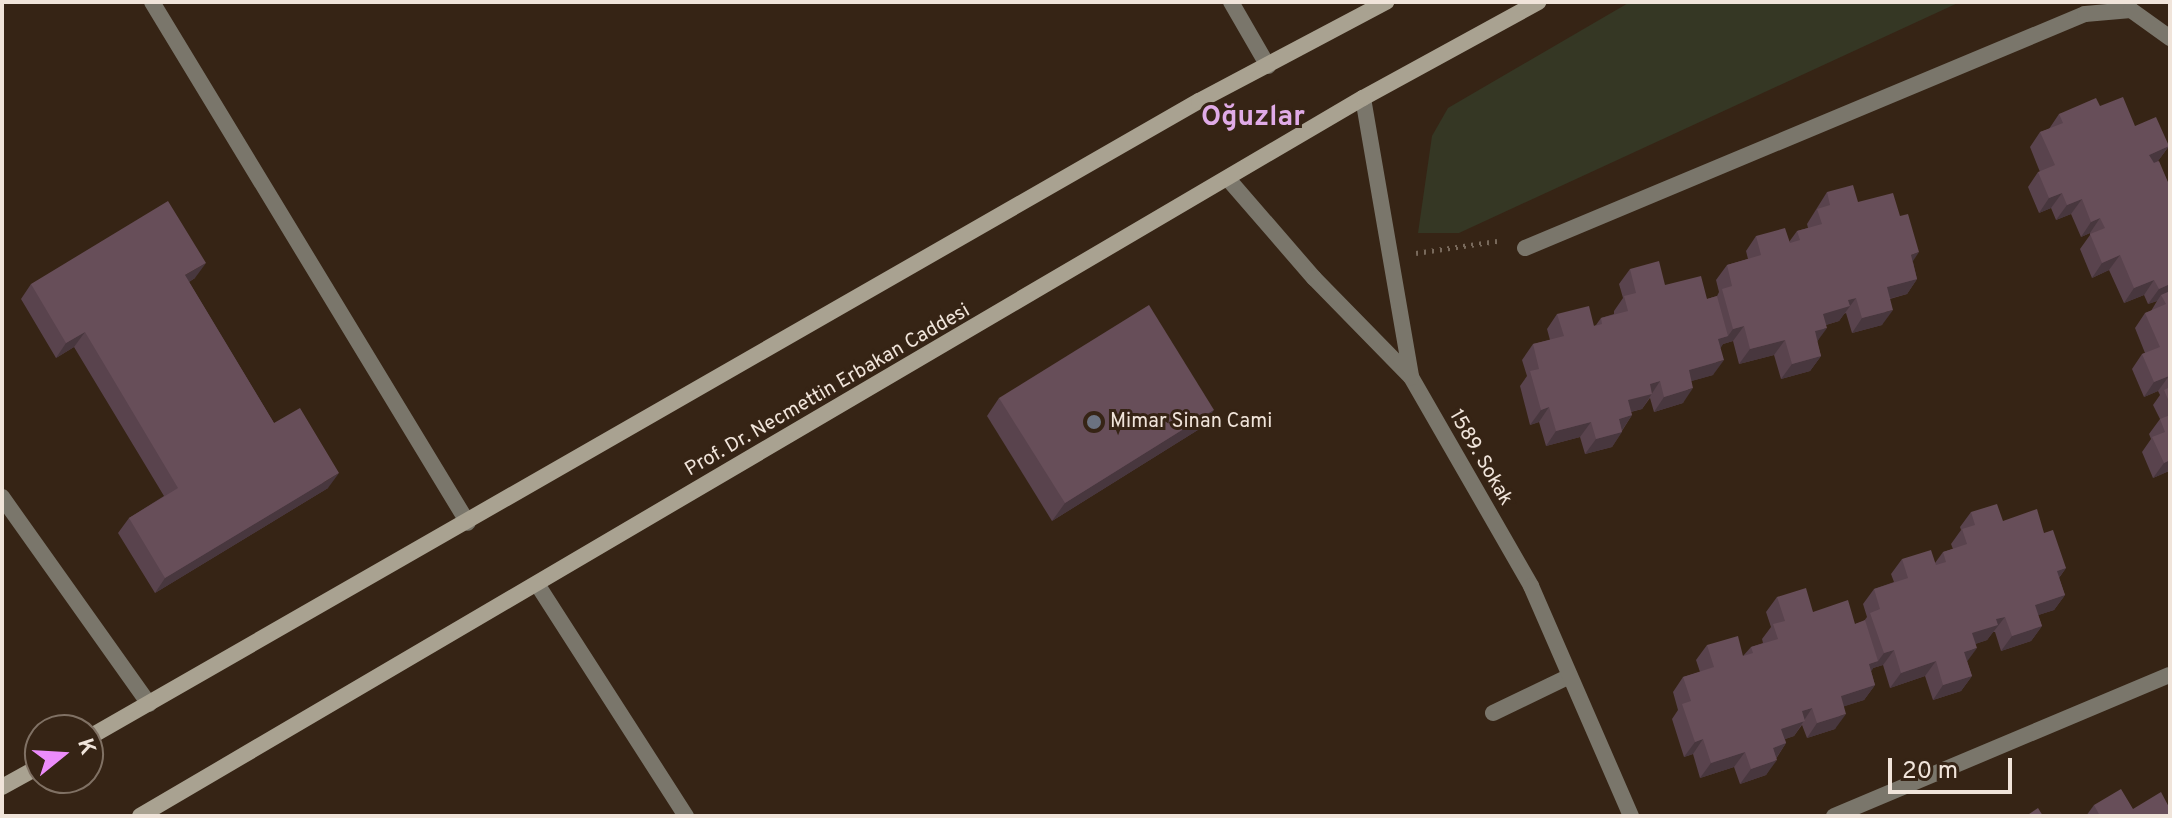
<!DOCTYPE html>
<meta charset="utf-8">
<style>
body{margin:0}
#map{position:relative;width:2172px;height:818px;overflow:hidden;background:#362415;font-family:Overpass,sans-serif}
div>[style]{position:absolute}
.green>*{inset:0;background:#353724}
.path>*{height:5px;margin-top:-2.5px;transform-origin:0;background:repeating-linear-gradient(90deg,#78695b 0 2px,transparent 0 8px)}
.lane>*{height:16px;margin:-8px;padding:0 8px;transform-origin:8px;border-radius:8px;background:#7a766b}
.street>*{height:16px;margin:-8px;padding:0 8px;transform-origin:8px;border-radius:8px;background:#7a766b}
.secondary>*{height:16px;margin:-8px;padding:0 8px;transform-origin:8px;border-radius:8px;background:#a9a291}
.wall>*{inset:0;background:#59434d}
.shaded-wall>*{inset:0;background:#48373e}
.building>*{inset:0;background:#674e59}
.dots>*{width:22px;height:22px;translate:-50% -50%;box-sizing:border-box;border:4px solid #362415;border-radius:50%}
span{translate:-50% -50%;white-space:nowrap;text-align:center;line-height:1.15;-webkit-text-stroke:6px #362415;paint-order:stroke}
.street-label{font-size:20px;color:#f0e4da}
.poi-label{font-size:20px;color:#f0e4da}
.left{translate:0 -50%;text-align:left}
.district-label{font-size:28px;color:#e0abe7;font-weight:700}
.frame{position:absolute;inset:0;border:4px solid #f0e4da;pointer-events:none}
.north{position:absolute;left:24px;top:714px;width:80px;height:80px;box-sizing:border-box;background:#362415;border:2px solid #807164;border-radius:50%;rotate:72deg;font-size:22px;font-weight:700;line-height:32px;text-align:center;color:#f0e4da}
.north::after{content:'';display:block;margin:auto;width:28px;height:36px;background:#ec8cfb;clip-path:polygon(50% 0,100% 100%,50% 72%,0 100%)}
.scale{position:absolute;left:1888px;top:758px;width:124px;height:36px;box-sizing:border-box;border:4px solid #f0e4da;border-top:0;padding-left:10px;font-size:24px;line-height:28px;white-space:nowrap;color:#f0e4da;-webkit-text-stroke:6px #362415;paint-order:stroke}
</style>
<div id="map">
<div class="green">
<i style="clip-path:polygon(1630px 2px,1960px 2px,1459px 233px,1418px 233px,1432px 136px,1448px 108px)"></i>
</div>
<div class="path">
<i style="left:1416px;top:253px;width:82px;rotate:-8.4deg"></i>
</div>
<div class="lane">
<i style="left:2px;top:497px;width:254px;rotate:54.6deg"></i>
<i style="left:537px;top:584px;width:276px;rotate:57.3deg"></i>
<i style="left:1493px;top:713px;width:85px;rotate:-25.7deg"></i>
</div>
<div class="street">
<i style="left:152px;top:2px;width:609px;rotate:58.76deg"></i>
<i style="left:1231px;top:2px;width:74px;rotate:60deg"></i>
<i style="left:1363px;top:98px;width:283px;rotate:80.2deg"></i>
<i style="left:1411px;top:377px;width:241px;rotate:60.1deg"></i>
<i style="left:1531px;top:586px;width:251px;rotate:66.5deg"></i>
<i style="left:1229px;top:180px;width:130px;rotate:49.1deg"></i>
<i style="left:1314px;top:278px;width:139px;rotate:45.6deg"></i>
<i style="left:1525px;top:248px;width:607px;rotate:-22.68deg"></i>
<i style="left:2085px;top:14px;width:46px;rotate:-5deg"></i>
<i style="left:2131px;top:10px;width:48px;rotate:35.7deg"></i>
<i style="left:1834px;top:816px;width:364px;rotate:-22.8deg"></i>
</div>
<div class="secondary">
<i style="left:88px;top:738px;width:1281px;rotate:-29.83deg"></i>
<i style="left:1199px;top:101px;width:212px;rotate:-27.9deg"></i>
<i style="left:2px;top:787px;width:43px;rotate:-28.9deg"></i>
<i style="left:140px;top:816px;width:1418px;rotate:-30.42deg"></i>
<i style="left:1363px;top:98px;width:200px;rotate:-28.7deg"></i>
</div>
<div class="wall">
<i style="clip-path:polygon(2100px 106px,2169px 146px,2158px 161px,2170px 187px,2170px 472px,2169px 471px,2153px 478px,2142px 452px,2151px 439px,2149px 434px,2160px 419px,2153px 405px,2160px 395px,2158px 391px,2144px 397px,2132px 369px,2142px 354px,2145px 353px,2135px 328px,2145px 313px,2151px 311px,2157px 301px,2148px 304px,2144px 295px,2124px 303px,2109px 270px,2092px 278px,2080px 249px,2090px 235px,2090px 233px,2081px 237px,2071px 214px,2056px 220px,2051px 208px,2039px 213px,2028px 187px,2038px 172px,2040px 172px,2030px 147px,2040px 132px,2049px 129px,2059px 114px)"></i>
<i style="clip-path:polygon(1827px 192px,1858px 202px,1913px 262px,1917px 279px,1907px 294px,1890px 299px,1882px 325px,1852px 333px,1846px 313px,1844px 314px,1839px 321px,1826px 325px,1817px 342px,1821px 356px,1810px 371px,1781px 379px,1774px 355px,1739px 364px,1733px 341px,1723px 344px,1720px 348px,1713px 375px,1691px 381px,1683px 403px,1654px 412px,1650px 398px,1642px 409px,1631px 412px,1632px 415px,1612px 447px,1585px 454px,1580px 437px,1546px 446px,1539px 422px,1530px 425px,1520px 386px,1527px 376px,1522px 360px,1533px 344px,1550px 340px,1547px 329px,1557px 314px,1594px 326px,1596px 325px,1601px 318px,1614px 314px,1614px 311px,1623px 298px,1619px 284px,1630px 269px,1665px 285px,1707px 299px,1717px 296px,1719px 292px,1716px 280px,1727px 265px,1748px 259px,1746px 251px,1756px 236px,1789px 242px,1797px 231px,1808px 228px,1807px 224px)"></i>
<i style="clip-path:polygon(195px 278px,189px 282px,274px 423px,328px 488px,155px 593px,118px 533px,129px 518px,164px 496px,74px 347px,56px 358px,21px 299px,31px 284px)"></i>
<i style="clip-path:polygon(999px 398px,1201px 428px,1052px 521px,987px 416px)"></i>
<i style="clip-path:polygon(1971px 512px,2044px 533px,2066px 568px,2059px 578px,2065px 595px,2054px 610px,2038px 615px,2042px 626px,2031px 641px,2001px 651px,1995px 632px,1993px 632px,1987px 640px,1975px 644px,1967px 661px,1972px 676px,1961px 691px,1933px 700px,1925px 676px,1890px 688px,1883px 665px,1873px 668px,1871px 671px,1875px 685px,1864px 700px,1844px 706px,1835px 729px,1807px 738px,1802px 725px,1794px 736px,1785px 739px,1786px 743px,1766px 775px,1740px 784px,1734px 767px,1700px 778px,1693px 754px,1684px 757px,1672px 719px,1678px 710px,1673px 692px,1683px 677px,1700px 672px,1696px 660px,1707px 645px,1743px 656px,1751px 647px,1763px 643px,1762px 639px,1771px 627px,1766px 612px,1777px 597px,1813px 612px,1855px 624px,1864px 621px,1867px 617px,1863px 604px,1874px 589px,1894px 582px,1891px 574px,1902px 559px,1935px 563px,1943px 552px,1953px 549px,1951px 544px,1961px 530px,1960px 527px)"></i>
<i style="clip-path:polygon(2094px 805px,2133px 809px,2170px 816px,2086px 816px)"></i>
</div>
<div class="shaded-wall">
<i style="clip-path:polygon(2169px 146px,2158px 161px,2139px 170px,2149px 155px)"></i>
<i style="clip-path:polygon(2062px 193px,2051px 208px,2039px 213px,2049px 198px)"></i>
<i style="clip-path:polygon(2082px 199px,2071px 214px,2056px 220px,2067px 205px)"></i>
<i style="clip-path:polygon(2100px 218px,2090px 233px,2081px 237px,2091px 222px)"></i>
<i style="clip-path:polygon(1919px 252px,1909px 267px,1911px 255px)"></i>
<i style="clip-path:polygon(2120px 255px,2109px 270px,2092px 278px,2102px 263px)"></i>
<i style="clip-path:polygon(206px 263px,195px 278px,175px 290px,185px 275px)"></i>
<i style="clip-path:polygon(1917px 279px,1907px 294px,1876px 302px,1887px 287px)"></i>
<i style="clip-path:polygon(2154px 280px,2144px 295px,2124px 303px,2134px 288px)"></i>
<i style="clip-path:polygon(2170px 284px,2170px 295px,2161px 295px,2157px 301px,2148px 304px,2159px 289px)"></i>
<i style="clip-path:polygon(1856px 298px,1839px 321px,1812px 329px,1823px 314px,1848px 300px)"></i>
<i style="clip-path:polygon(1893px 310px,1882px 325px,1852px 333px,1862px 318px)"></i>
<i style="clip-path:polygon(1744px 326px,1733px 341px,1723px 344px,1718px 352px,1718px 339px,1728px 336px,1733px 329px)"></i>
<i style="clip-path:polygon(1827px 328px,1816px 343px,1815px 331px)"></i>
<i style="clip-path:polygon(85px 332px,74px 347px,56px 358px,66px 343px)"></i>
<i style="clip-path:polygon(1785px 340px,1774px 355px,1739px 364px,1750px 349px)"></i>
<i style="clip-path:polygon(1821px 356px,1810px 371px,1781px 379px,1792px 364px)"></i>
<i style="clip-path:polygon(1724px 360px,1713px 375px,1678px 385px,1689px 370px)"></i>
<i style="clip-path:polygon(2169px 376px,2158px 391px,2144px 397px,2154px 382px)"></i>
<i style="clip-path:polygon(1660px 381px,1642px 409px,1617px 415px,1628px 400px,1650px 384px)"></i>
<i style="clip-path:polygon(1693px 388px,1683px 403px,1654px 412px,1664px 397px)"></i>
<i style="clip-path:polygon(1549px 407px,1539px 422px,1530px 425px,1541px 410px)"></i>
<i style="clip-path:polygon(1214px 410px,1201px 428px,1052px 521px,1065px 503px)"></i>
<i style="clip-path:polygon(1632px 415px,1622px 430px,1619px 419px)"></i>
<i style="clip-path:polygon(1591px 422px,1580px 437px,1546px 446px,1556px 431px)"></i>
<i style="clip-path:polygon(1622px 432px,1612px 447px,1585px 454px,1596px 439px)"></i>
<i style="clip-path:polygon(2170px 460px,2169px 471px,2153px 478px,2164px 463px)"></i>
<i style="clip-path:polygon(339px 473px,328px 488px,155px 593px,165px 578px)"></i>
<i style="clip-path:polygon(2066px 568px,2055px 583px,2057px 571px)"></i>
<i style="clip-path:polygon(2065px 595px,2054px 610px,2024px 620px,2035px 605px)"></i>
<i style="clip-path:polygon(2005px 617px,1987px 640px,1961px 649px,1972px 633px,1996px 619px)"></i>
<i style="clip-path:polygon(2042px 626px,2031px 641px,2001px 651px,2012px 636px)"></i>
<i style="clip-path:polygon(1977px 648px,1966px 663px,1964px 652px)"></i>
<i style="clip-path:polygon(1894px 650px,1883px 665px,1873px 668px,1884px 653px)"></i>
<i style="clip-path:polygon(1878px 661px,1868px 676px,1869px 664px)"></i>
<i style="clip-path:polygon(1936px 661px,1925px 676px,1890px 688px,1901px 673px)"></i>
<i style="clip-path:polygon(1972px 676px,1961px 691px,1933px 700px,1943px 685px)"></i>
<i style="clip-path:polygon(1875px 685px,1864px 700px,1830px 711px,1841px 696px)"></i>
<i style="clip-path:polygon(1812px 708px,1794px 736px,1771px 744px,1781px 729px,1802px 711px)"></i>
<i style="clip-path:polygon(1846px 714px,1835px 729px,1807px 738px,1817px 723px)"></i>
<i style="clip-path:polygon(1703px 739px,1693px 754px,1684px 757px,1695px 742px)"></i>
<i style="clip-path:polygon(1786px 743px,1776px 758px,1773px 748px)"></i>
<i style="clip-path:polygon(1745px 752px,1734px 767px,1700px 778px,1711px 763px)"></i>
<i style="clip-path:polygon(1777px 760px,1766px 775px,1740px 784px,1751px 769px)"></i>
</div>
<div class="building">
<i style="clip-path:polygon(2123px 97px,2135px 126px,2156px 117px,2169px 146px,2149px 155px,2154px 163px,2159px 161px,2170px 187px,2170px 284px,2159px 289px,2154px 280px,2134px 288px,2120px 255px,2102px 263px,2090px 234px,2105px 228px,2100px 218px,2091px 222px,2082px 199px,2067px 205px,2062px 193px,2049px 198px,2038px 172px,2055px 165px,2040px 132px,2063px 123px,2059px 114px,2096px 98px,2100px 106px)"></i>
<i style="clip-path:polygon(1853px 185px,1858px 202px,1893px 193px,1900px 216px,1908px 214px,1919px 252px,1911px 255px,1917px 279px,1887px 287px,1893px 310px,1862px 318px,1856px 298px,1848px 300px,1850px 306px,1823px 314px,1827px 328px,1815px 331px,1821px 356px,1792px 364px,1785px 340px,1750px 349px,1744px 326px,1733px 329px,1722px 289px,1732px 286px,1727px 265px,1761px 255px,1756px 236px,1785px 228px,1790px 243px,1800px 240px,1797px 231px,1822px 224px,1817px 209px,1830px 205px,1827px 192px)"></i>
<i style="clip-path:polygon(168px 201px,206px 263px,185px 275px,274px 423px,300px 408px,339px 473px,165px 578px,129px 518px,178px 488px,85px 332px,66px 343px,31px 284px)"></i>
<i style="clip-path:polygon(1659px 261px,1665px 285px,1701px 276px,1707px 299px,1717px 296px,1728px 336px,1718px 339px,1724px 360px,1689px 370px,1693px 388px,1664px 397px,1660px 381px,1650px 384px,1652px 394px,1628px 400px,1632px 415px,1619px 419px,1622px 432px,1596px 439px,1591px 422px,1556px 431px,1549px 407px,1541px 410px,1530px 371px,1539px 369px,1533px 344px,1564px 336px,1557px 314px,1589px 306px,1594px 326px,1602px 324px,1601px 318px,1628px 311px,1624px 296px,1636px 293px,1630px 269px)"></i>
<i style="clip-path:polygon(2170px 291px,2170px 379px,2169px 376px,2154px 382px,2142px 354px,2160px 347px,2145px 313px,2166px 304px,2161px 295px)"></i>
<i style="clip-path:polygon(1149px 305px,1214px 410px,1065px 503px,999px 398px)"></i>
<i style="clip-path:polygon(2170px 387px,2170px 404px,2164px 390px)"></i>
<i style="clip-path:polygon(2170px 415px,2170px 460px,2164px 463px,2152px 437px,2165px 432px,2160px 419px)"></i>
<i style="clip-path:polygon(1997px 504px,2003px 521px,2037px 509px,2044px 533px,2053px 530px,2066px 568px,2057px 571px,2065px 595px,2035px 605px,2042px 626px,2012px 636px,2005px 617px,1996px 619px,1998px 625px,1972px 633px,1977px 648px,1964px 652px,1972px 676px,1943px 685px,1936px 661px,1901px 673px,1894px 650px,1884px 653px,1870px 613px,1880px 609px,1874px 589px,1908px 578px,1902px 559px,1931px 550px,1936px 565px,1946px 562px,1943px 552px,1967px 544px,1962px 529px,1975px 525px,1971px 512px)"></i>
<i style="clip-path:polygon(1806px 588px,1813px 612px,1848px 600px,1855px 624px,1865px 620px,1878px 661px,1869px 664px,1875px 685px,1841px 696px,1846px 714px,1817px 723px,1812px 708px,1802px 711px,1805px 721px,1781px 729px,1786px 743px,1773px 748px,1777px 760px,1751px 769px,1745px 752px,1711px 763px,1703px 739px,1695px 742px,1682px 704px,1691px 701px,1683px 677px,1714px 667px,1707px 645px,1738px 636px,1743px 656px,1753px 653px,1751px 647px,1778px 639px,1773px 624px,1785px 621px,1777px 597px)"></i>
<i style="clip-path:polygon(2121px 789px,2133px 809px,2161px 792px,2170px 809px,2170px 816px,2100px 816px,2094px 805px)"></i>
<i style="clip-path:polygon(2038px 808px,2043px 816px,2026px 816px)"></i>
</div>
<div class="dots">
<i style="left:1094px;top:422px;background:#6b7280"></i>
</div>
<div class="street-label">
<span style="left:828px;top:391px;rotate:-30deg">Prof. Dr. Necmettin Erbakan Caddesi</span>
<span style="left:1480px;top:458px;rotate:60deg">1589. Sokak</span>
</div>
<div class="poi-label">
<span class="left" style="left:1110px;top:422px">Mimar Sinan Cami</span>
</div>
<div class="district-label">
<span style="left:1253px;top:118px">Oğuzlar</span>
</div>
<div class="frame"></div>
<div class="north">K</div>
<div class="scale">20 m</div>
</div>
